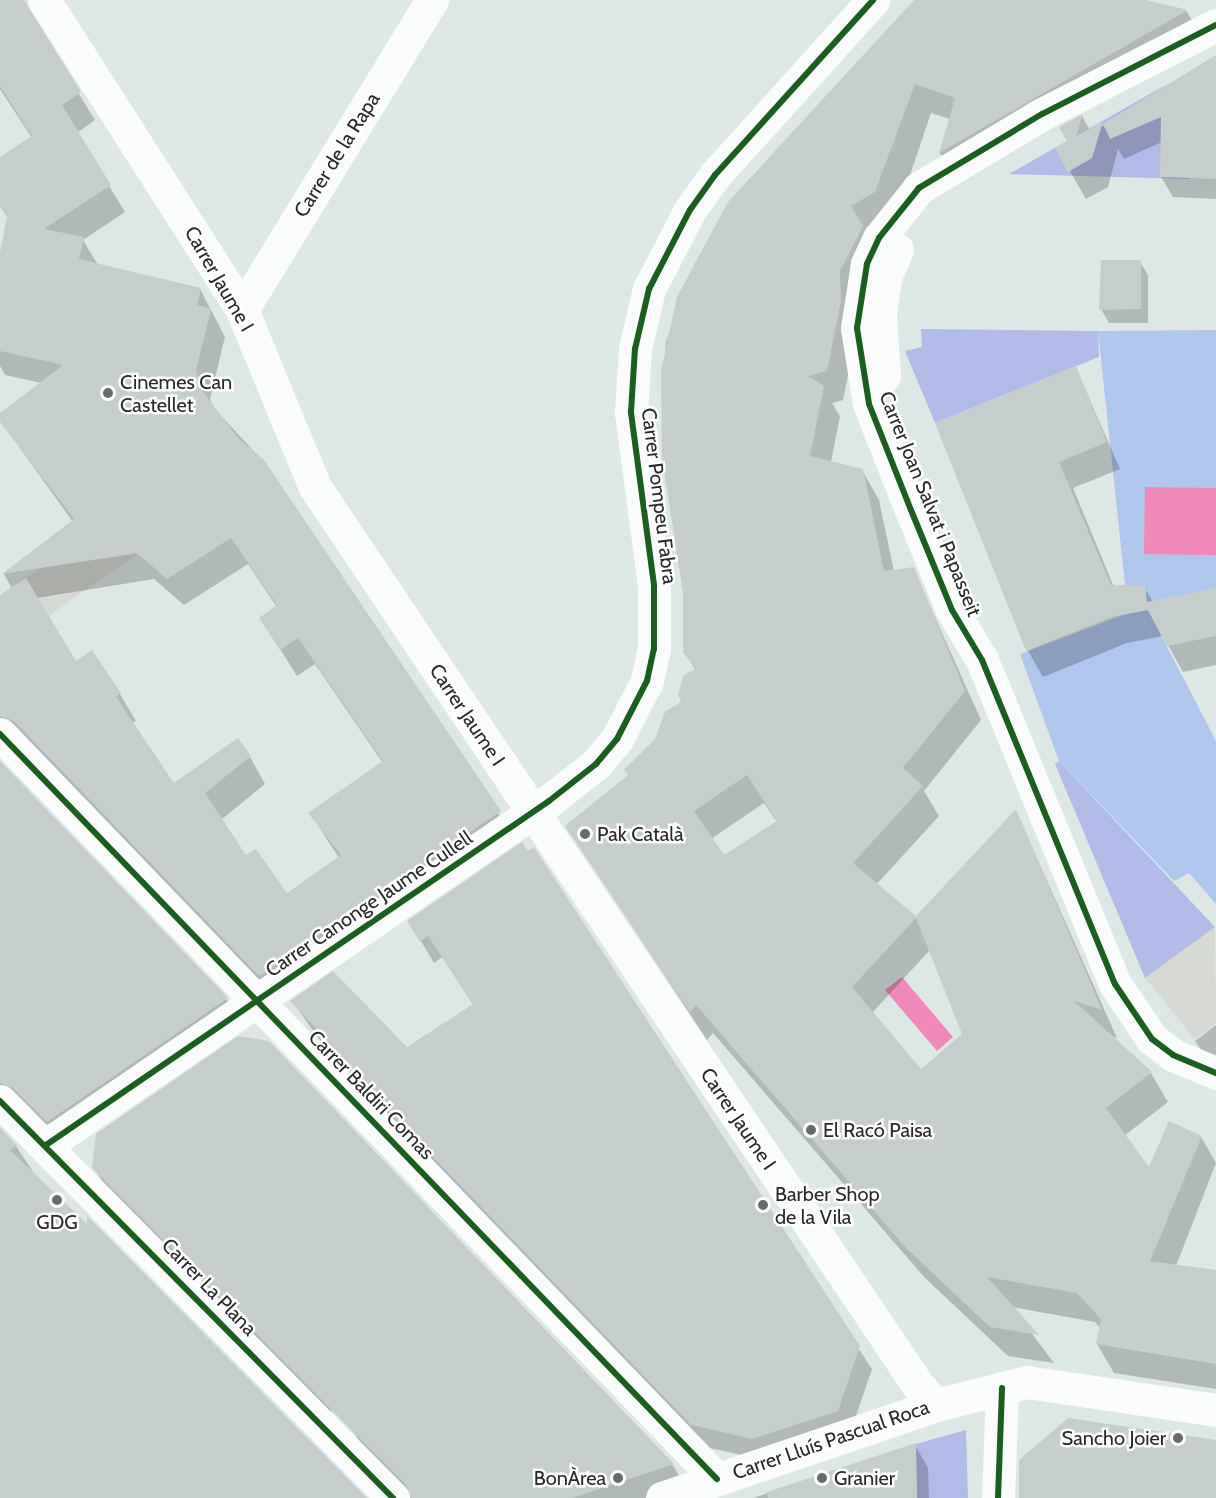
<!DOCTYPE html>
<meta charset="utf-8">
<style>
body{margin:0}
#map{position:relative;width:1216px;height:1498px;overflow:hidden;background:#dde8e6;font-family:Cabin,sans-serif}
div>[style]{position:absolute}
.industrial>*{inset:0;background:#d6d9d4}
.green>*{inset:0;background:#b2bbe8}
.pitch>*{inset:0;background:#afc6ed}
.water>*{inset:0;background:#f289bb}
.shadow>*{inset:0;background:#0003}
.building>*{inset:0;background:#c6cecd}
.minor>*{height:33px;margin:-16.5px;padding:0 16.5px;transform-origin:16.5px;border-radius:16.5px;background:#fafcfb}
.cycleway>*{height:6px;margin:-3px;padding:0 3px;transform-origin:3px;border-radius:3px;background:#1b5e20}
.dots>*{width:16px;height:16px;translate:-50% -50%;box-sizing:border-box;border:3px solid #fff;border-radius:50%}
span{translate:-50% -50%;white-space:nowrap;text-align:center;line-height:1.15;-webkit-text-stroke:5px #fff;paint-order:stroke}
.street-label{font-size:20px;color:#292929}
.poi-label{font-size:20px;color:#292929}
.left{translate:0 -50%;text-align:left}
.right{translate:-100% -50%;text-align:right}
</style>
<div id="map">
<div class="industrial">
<i style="clip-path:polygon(138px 554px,81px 593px,0 651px,0 595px,42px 567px)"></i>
<i style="clip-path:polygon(1215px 927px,1216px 1023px,1195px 1039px,1145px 978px)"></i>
</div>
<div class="green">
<i style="clip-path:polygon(1164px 86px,1199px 143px,1190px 179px,1009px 174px)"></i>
<i style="clip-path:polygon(921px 329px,1098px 331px,1099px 357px,935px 423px,905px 351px,922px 347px)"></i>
<i style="clip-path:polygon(1059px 761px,1215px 927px,1145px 978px,1055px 764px)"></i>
<i style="clip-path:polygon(966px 1430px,968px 1498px,917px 1498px,916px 1444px)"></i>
</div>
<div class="pitch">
<i style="clip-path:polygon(1216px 330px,1216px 595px,1148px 610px,1216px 741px,1216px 904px,1189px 873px,1174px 881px,1059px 761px,1020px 654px,1128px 613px,1098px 331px)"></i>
</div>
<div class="water">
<i style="clip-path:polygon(1145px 487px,1216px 488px,1216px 555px,1144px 554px)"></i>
<i style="clip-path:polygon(902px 977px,953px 1037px,937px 1051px,885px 990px)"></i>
</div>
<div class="shadow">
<i style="clip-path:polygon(evenodd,0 0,21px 0,95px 120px,77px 133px,125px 212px,83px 240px,98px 265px,200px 289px,225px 337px,210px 399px,213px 407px,263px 461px,515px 839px,275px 1002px,0 753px,0 597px,12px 589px,4px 574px,73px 522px,0 420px,0 415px,41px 383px,5px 375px,0 366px,0 259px,8px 218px,0 206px,0 158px,32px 138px,0 89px,0 0,248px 564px,277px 607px,261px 619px,297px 676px,315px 664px,383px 763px,310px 813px,339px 858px,286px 895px,246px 858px,221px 820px,265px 784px,250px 757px,174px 785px,132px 723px,136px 721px,120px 694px,76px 663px,37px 598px,154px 579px,184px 605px,248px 564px)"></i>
<i style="clip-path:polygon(evenodd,916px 0,1140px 0,1187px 12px,1204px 40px,956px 181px,940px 153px,950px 119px,931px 113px,857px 331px,843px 400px,832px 403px,840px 416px,831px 462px,862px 470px,879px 500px,894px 571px,913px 568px,981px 720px,924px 791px,939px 816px,876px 885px,916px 918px,1016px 811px,1117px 1038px,1109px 1035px,1151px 1073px,1168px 1102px,1124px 1136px,1149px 1170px,1201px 1137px,1216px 1163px,1176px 1266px,1216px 1271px,1216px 1389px,1114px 1373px,1097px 1344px,1100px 1328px,1095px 1322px,1012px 1307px,1054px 1363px,1008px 1356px,925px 1278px,713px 1033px,707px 1040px,567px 826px,630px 776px,683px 703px,696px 671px,685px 652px,684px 593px,662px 415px,666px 342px,695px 263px,733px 199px,916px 0,764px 803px,777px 822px,724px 858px,711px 839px,764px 803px,916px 0,930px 950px,964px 1034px,921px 1071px,872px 1013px,930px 950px)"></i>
<i style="clip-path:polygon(1216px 57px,1216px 199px,1173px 197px,1161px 177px,1162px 142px,1124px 159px,1118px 149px,1108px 187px,1086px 199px,1057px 149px,1069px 142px,1082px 116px,1090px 130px,1104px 126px)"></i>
<i style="clip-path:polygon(1140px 262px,1148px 275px,1148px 323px,1109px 323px,1101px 309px)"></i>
<i style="clip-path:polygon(1076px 368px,1120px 469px,1073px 488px,1114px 587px,1144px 587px,1153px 602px,1216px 590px,1216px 665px,1183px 672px,1163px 636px,1127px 643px,1043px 677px,1028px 651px,937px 424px)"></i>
<i style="clip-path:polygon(0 763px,226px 999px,242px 1025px,63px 1148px,0 1121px)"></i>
<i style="clip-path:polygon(522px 844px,872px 1369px,850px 1433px,765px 1460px,705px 1447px,339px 1067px,292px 1001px,407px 1049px,474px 1006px,442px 957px,434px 963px,409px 921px)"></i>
<i style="clip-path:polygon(1216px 1025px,1216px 1070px,1195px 1041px)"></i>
<i style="clip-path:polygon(0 1128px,16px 1146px,247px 1498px,0 1498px)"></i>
<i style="clip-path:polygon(94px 1167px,672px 1464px,686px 1487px,653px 1498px,410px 1498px,366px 1452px,352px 1429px,347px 1396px,328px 1414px,108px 1191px)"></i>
<i style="clip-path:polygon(915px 1445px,928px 1468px,929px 1498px,753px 1498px)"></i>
</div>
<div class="building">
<i style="clip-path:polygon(0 0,24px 0,81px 92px,62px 105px,111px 185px,44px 229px,84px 237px,79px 259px,201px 288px,197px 305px,211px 309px,196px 371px,203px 392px,239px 439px,264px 460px,501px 811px,259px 976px,14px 721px,0 716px,0 595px,26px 578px,76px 661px,92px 650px,121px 693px,116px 697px,174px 783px,238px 738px,251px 756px,205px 793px,246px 855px,256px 849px,287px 893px,341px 855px,308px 813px,383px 761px,298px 638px,280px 650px,259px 618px,277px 605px,231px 538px,167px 579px,137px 553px,2px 574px,74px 519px,0 422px,0 413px,63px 365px,0 351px,0 252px,7px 216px,0 205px,0 157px,32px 136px,0 86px)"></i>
<i style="clip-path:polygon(evenodd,914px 0,1146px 0,1188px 10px,939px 153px,955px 98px,915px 84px,875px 192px,851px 206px,863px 226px,840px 271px,841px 301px,827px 371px,808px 376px,824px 386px,810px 456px,863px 469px,884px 571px,914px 567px,965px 691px,903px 768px,923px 786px,853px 863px,916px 916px,1016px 809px,1102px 1010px,1074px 1001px,1152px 1072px,1106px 1108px,1149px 1167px,1169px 1121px,1202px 1136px,1150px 1261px,1216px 1270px,1216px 1364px,1096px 1344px,1101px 1319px,1077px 1293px,987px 1277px,1039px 1335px,990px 1327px,907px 1249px,696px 1005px,690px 1012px,565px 826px,628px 775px,624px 770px,655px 739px,665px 712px,681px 702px,678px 694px,684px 675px,696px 669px,683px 652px,683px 593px,662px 457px,661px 371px,677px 297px,728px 202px,914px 0,747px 775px,777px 821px,724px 855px,694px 811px,747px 775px,914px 0,916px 918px,962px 1034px,921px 1069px,852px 987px,916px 918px)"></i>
<i style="clip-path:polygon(1216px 55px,1216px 179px,1160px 177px,1161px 117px,1110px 139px,1103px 124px)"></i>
<i style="clip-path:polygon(1083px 114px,1076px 136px,1103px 121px,1092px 158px,1068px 172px,1055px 148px,1067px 141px,1059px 127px)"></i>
<i style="clip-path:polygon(1101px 260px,1141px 260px,1141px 309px,1099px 310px)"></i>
<i style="clip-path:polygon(1076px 366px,1107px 442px,1059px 462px,1111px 585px,1145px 585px,1147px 602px,1216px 588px,1216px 636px,1167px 646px,1148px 610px,1112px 617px,1026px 651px,935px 423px)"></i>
<i style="clip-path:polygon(0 761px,228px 998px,47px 1122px,13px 1088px,0 1083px)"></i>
<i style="clip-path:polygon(522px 842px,528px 851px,534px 847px,860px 1346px,838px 1411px,752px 1439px,691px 1425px,325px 1045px,332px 1045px,290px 1001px,333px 971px,407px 1047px,473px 1004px,428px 936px,420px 942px,407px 921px)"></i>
<i style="clip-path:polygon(238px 1036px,269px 1041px,674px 1464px,572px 1498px,411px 1498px,406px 1485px,92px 1168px,96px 1134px)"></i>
<i style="clip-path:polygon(0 1128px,17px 1145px,10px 1150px,87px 1224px,87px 1216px,367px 1498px,0 1498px)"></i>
<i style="clip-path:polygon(1068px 1418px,1216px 1440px,1216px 1498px,1019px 1498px,1019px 1460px)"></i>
<i style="clip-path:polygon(916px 1443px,917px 1498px,768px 1498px,767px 1492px)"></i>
</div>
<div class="minor">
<i style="left:44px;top:0;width:368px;rotate:57.4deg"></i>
<i style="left:242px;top:310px;width:191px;rotate:67.6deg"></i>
<i style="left:315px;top:487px;width:1080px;rotate:56.13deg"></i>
<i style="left:917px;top:1384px;width:28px;rotate:48deg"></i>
<i style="left:1216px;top:25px;width:195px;rotate:152.9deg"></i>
<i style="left:1042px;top:114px;width:144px;rotate:149deg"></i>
<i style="left:919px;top:188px;width:64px;rotate:128.7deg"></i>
<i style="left:879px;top:238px;width:29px;rotate:115deg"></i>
<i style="left:867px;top:264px;width:65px;rotate:98.9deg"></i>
<i style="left:857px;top:328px;width:77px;rotate:81deg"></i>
<i style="left:869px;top:404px;width:114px;rotate:68.4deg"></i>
<i style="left:911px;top:510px;width:108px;rotate:67.7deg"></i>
<i style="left:952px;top:610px;width:58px;rotate:59deg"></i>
<i style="left:982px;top:660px;width:350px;rotate:67.7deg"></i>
<i style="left:1115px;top:984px;width:66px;rotate:56.1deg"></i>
<i style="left:1152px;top:1039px;width:26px;rotate:37deg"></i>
<i style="left:1173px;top:1055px;width:47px;rotate:22.7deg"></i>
<i style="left:242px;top:310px;width:364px;rotate:-58.5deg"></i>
<i style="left:884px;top:376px;width:62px;rotate:-93.7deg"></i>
<i style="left:880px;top:314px;width:37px;rotate:-82deg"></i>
<i style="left:885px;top:277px;width:30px;rotate:-66deg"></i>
<i style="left:0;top:734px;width:1034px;rotate:46.1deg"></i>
<i style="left:0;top:1101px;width:559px;rotate:45.29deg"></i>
<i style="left:46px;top:1145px;width:609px;rotate:-34.37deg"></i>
<i style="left:549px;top:801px;width:60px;rotate:-38.2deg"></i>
<i style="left:596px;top:764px;width:33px;rotate:-50deg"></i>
<i style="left:617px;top:739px;width:65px;rotate:-62.7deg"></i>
<i style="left:647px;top:681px;width:33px;rotate:-78deg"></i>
<i style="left:654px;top:649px;width:64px;rotate:-90deg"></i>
<i style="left:654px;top:585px;width:175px;rotate:-97.6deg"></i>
<i style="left:631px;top:412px;width:63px;rotate:-86.4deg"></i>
<i style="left:635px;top:349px;width:62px;rotate:-76.9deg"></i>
<i style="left:649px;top:289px;width:89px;rotate:-62.6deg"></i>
<i style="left:690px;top:210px;width:43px;rotate:-54.5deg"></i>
<i style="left:715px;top:175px;width:236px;rotate:-47.9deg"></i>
<i style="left:662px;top:1498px;width:289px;rotate:-18.7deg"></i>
<i style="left:936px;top:1405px;width:94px;rotate:-14.2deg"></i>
<i style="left:1027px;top:1382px;width:191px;rotate:8.4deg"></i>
<i style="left:998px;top:1498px;width:110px;rotate:-87.9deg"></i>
</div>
<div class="cycleway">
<i style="left:1216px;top:25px;width:195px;rotate:152.9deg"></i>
<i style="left:1042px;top:114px;width:144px;rotate:149deg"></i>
<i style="left:919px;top:188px;width:64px;rotate:128.7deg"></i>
<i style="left:879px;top:238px;width:29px;rotate:115deg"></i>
<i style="left:867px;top:264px;width:65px;rotate:98.9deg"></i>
<i style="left:857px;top:328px;width:77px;rotate:81deg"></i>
<i style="left:869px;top:404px;width:114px;rotate:68.4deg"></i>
<i style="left:911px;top:510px;width:108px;rotate:67.7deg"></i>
<i style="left:952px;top:610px;width:58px;rotate:59deg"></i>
<i style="left:982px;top:660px;width:350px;rotate:67.7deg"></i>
<i style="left:1115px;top:984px;width:66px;rotate:56.1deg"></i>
<i style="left:1152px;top:1039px;width:26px;rotate:37deg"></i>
<i style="left:1173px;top:1055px;width:47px;rotate:22.7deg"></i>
<i style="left:0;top:734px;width:1034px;rotate:46.1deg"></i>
<i style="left:0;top:1101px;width:559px;rotate:45.29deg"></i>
<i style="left:46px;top:1145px;width:609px;rotate:-34.37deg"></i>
<i style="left:549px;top:801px;width:60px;rotate:-38.2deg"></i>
<i style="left:596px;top:764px;width:33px;rotate:-50deg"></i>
<i style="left:617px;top:739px;width:65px;rotate:-62.7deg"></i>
<i style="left:647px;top:681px;width:33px;rotate:-78deg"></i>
<i style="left:654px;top:649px;width:64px;rotate:-90deg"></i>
<i style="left:654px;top:585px;width:175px;rotate:-97.6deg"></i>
<i style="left:631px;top:412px;width:63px;rotate:-86.4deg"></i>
<i style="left:635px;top:349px;width:62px;rotate:-76.9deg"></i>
<i style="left:649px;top:289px;width:89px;rotate:-62.6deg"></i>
<i style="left:690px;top:210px;width:43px;rotate:-54.5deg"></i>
<i style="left:715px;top:175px;width:236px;rotate:-47.9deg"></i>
<i style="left:998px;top:1498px;width:110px;rotate:-87.9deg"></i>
</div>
<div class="dots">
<i style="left:108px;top:393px;background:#686c6b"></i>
<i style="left:585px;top:834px;background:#686c6b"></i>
<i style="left:811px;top:1130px;background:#686c6b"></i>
<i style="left:57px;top:1200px;background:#686c6b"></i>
<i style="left:763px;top:1205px;background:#686c6b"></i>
<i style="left:1178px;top:1438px;background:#686c6b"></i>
<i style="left:618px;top:1478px;background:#686c6b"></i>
<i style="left:822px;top:1478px;background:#686c6b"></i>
</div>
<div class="street-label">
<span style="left:337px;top:155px;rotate:-58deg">Carrer de la Rapa</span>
<span style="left:219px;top:279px;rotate:60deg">Carrer Jaume I</span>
<span style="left:659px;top:496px;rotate:83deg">Carrer Pompeu Fabra</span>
<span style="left:930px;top:504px;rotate:68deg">Carrer Joan Salvat i Papasseit</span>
<span style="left:467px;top:715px;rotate:56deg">Carrer Jaume I</span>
<span style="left:369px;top:904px;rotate:-34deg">Carrer Canonge Jaume Cullell</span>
<span style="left:371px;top:1095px;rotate:46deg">Carrer Baldiri Comas</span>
<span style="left:738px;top:1119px;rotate:56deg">Carrer Jaume I</span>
<span style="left:209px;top:1287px;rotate:46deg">Carrer La Plana</span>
<span style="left:831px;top:1440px;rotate:-19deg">Carrer Lluís Pascual Roca</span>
</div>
<div class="poi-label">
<span class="left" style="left:120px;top:394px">Cinemes Can<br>Castellet</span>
<span class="left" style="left:597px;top:834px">Pak Català</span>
<span class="left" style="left:823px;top:1130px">El Racó Paisa</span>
<span class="left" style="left:775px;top:1206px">Barber Shop<br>de la Vila</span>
<span style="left:57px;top:1222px">GDG</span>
<span class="right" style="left:1166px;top:1438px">Sancho Joier</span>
<span class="right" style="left:606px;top:1478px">BonÀrea</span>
<span class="left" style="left:834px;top:1478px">Granier</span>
</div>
</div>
